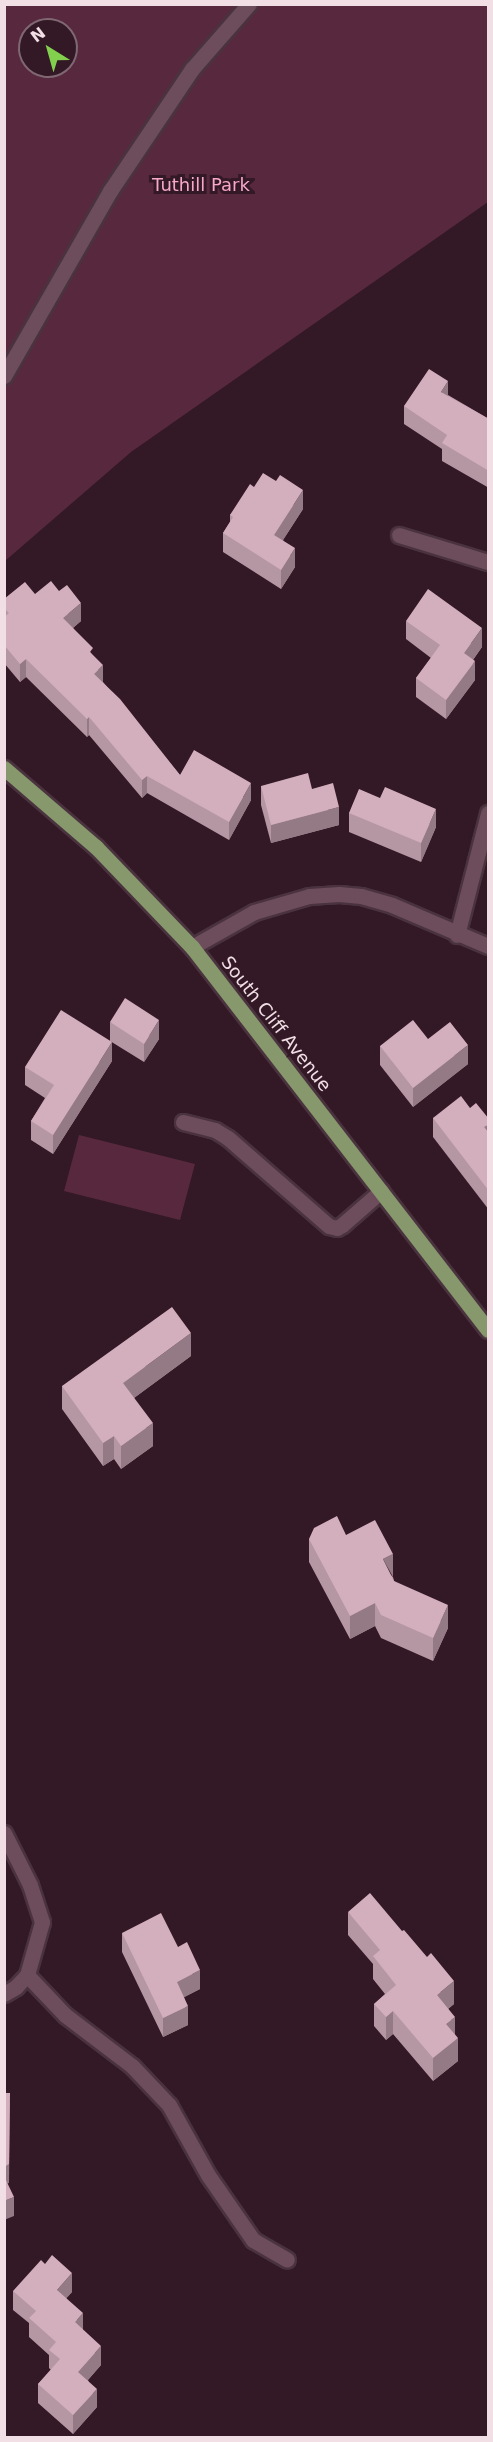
<!DOCTYPE html>
<style>
body{margin:0}
#map{position:relative;width:493px;height:2442px;overflow:hidden;background:#331825;font-family:"DejaVu Sans",sans-serif}
div>[style]{position:absolute}
.green>*{inset:0;background:#58283f}
.roads{filter:drop-shadow(2px 0 #4a333e) drop-shadow(-2px 0 #4a333e) drop-shadow(0 2px #4a333e) drop-shadow(0 -2px #4a333e)}
.minor>*{height:15px;margin:-7.5px;padding:0 7.5px;transform-origin:7.5px;border-radius:7.5px;background:#6d4d5b}
.major>*{height:15px;margin:-7.5px;padding:0 7.5px;transform-origin:7.5px;border-radius:7.5px;background:#86986c}
.wall>*{inset:0;background:#b596a3}
.shaded-wall>*{inset:0;background:#947a84}
.building>*{inset:0;background:#d3aebd}
span{translate:-50% -50%;white-space:nowrap;text-align:center;line-height:1.15;-webkit-text-stroke:6px #331825;paint-order:stroke}
.park-label{font-size:18px;color:#f6a7ca}
.street-label{font-size:18px;color:#f2dfe6}
.frame{position:absolute;inset:0;border:6px solid #f2dfe6;pointer-events:none}
.north{position:absolute;left:18px;top:18px;width:60px;height:60px;box-sizing:border-box;background:#331825;border:2px solid #7f6872;border-radius:50%;rotate:323deg;font-size:16px;font-weight:700;line-height:24px;text-align:center;color:#f2dfe6}
.north::after{content:'';display:block;margin:auto;width:21px;height:27px;background:#83d04f;clip-path:polygon(50% 0,100% 100%,50% 72%,0 100%)}
</style>
<div id="map">
<div class="green">
<i style="clip-path:polygon(evenodd,5px 5px,488px 5px,488px 202px,131px 452px,5px 561px,5px 5px,30px 30px,66px 30px,66px 66px,30px 66px,30px 30px)"></i>
<i style="clip-path:polygon(79px 1135px,195px 1164px,180px 1220px,64px 1191px)"></i>
</div>
<div class="roads">
<div class="minor">
<i style="left:4px;top:376px;width:213px;rotate:-60.2deg"></i>
<i style="left:110px;top:191px;width:147px;rotate:-56.1deg"></i>
<i style="left:192px;top:69px;width:86px;rotate:-48.8deg"></i>
<i style="left:399px;top:535px;width:93px;rotate:16.9deg"></i>
<i style="left:457px;top:935px;width:126px;rotate:-75.7deg"></i>
<i style="left:192px;top:947px;width:71px;rotate:-29.4deg"></i>
<i style="left:254px;top:912px;width:57px;rotate:-16.2deg"></i>
<i style="left:309px;top:896px;width:30px;rotate:-4deg"></i>
<i style="left:339px;top:894px;width:22px;rotate:5deg"></i>
<i style="left:361px;top:896px;width:32px;rotate:16deg"></i>
<i style="left:392px;top:905px;width:104px;rotate:23.1deg"></i>
<i style="left:183px;top:1122px;width:33px;rotate:14deg"></i>
<i style="left:215px;top:1130px;width:15px;rotate:32deg"></i>
<i style="left:228px;top:1138px;width:134px;rotate:41.1deg"></i>
<i style="left:329px;top:1226px;width:8px;rotate:14deg"></i>
<i style="left:337px;top:1228px;width:6px;rotate:-31deg"></i>
<i style="left:342px;top:1225px;width:52px;rotate:-41.1deg"></i>
<i style="left:4px;top:1833px;width:58px;rotate:63.4deg"></i>
<i style="left:30px;top:1885px;width:39px;rotate:72deg"></i>
<i style="left:42px;top:1922px;width:55px;rotate:105.8deg"></i>
<i style="left:27px;top:1975px;width:16px;rotate:133deg"></i>
<i style="left:16px;top:1987px;width:14px;rotate:150deg"></i>
<i style="left:27px;top:1975px;width:55px;rotate:46.5deg"></i>
<i style="left:65px;top:2015px;width:84px;rotate:37.3deg"></i>
<i style="left:132px;top:2066px;width:54px;rotate:46.5deg"></i>
<i style="left:169px;top:2105px;width:80px;rotate:60.9deg"></i>
<i style="left:208px;top:2175px;width:79px;rotate:55.3deg"></i>
<i style="left:253px;top:2240px;width:39px;rotate:30deg"></i>
</div>
<div class="major">
<i style="left:4px;top:768px;width:121px;rotate:40.7deg"></i>
<i style="left:96px;top:847px;width:139px;rotate:46.2deg"></i>
<i style="left:192px;top:947px;width:484px;rotate:52.3deg"></i>
</div>
</div>
<div class="wall">
<i style="clip-path:polygon(448px 395px,489px 419px,489px 488px,442px 461px,442px 449px,404px 424px,404px 406px)"></i>
<i style="clip-path:polygon(254px 487px,303px 509px,283px 540px,295px 567px,281px 589px,223px 552px,223px 533px,230px 522px,230px 515px)"></i>
<i style="clip-path:polygon(35px 594px,81px 621px,73px 628px,93px 656px,103px 682px,180px 775px,251px 800px,229px 840px,147px 793px,142px 798px,89px 735px,87px 737px,26px 677px,20px 682px,4px 663px,4px 599px)"></i>
<i style="clip-path:polygon(406px 621px,482px 647px,473px 660px,475px 680px,446px 719px,416px 697px,416px 678px,431px 658px,406px 639px)"></i>
<i style="clip-path:polygon(261px 786px,312px 789px,339px 825px,271px 843px,261px 805px)"></i>
<i style="clip-path:polygon(380px 798px,436px 827px,421px 862px,349px 832px,349px 813px)"></i>
<i style="clip-path:polygon(110px 1022px,159px 1039px,144px 1062px,110px 1041px)"></i>
<i style="clip-path:polygon(428px 1039px,468px 1064px,413px 1107px,380px 1065px,380px 1046px)"></i>
<i style="clip-path:polygon(112px 1061px,53px 1154px,31px 1140px,31px 1121px,45px 1098px,25px 1085px,25px 1067px)"></i>
<i style="clip-path:polygon(470px 1108px,489px 1119px,489px 1210px,433px 1137px,433px 1118px)"></i>
<i style="clip-path:polygon(191px 1356px,134px 1398px,153px 1446px,121px 1469px,114px 1459px,103px 1466px,62px 1409px,62px 1386px)"></i>
<i style="clip-path:polygon(346px 1535px,393px 1577px,394px 1581px,448px 1628px,433px 1661px,381px 1638px,375px 1626px,350px 1639px,309px 1562px,309px 1539px)"></i>
<i style="clip-path:polygon(348px 1912px,454px 2004px,448px 2009px,455px 2034px,458px 2061px,433px 2081px,393px 2034px,386px 2040px,374px 2026px,374px 2004px,385px 1994px,373px 1979px,373px 1964px,348px 1935px)"></i>
<i style="clip-path:polygon(122px 1933px,178px 1947px,200px 1989px,184px 1997px,188px 2025px,163px 2037px,122px 1952px)"></i>
<i style="clip-path:polygon(13px 2291px,72px 2292px,66px 2298px,101px 2365px,88px 2380px,97px 2407px,73px 2434px,38px 2403px,38px 2384px,51px 2370px,49px 2368px,49px 2355px,29px 2337px,29px 2323px,13px 2310px)"></i>
</div>
<div class="shaded-wall">
<i style="clip-path:polygon(448px 381px,448px 399px,441px 392px)"></i>
<i style="clip-path:polygon(303px 490px,303px 509px,274px 554px,274px 535px)"></i>
<i style="clip-path:polygon(295px 548px,295px 567px,281px 589px,281px 570px)"></i>
<i style="clip-path:polygon(81px 603px,81px 621px,63px 636px,63px 618px)"></i>
<i style="clip-path:polygon(482px 628px,482px 647px,464px 672px,464px 653px)"></i>
<i style="clip-path:polygon(26px 659px,26px 677px,20px 682px,20px 664px)"></i>
<i style="clip-path:polygon(475px 661px,475px 680px,446px 719px,446px 700px)"></i>
<i style="clip-path:polygon(103px 665px,103px 683px,94px 674px)"></i>
<i style="clip-path:polygon(89px 717px,89px 735px,87px 737px,87px 719px)"></i>
<i style="clip-path:polygon(147px 776px,147px 793px,142px 798px,142px 780px)"></i>
<i style="clip-path:polygon(251px 783px,251px 800px,229px 840px,229px 822px)"></i>
<i style="clip-path:polygon(339px 807px,339px 825px,271px 843px,271px 825px)"></i>
<i style="clip-path:polygon(436px 809px,436px 827px,421px 862px,421px 843px)"></i>
<i style="clip-path:polygon(159px 1020px,159px 1039px,144px 1062px,144px 1044px)"></i>
<i style="clip-path:polygon(112px 1042px,112px 1061px,53px 1154px,53px 1135px)"></i>
<i style="clip-path:polygon(468px 1045px,468px 1064px,413px 1107px,413px 1088px)"></i>
<i style="clip-path:polygon(489px 1124px,489px 1143px,484px 1127px)"></i>
<i style="clip-path:polygon(191px 1333px,191px 1356px,123px 1406px,123px 1383px)"></i>
<i style="clip-path:polygon(153px 1423px,153px 1446px,121px 1469px,121px 1446px)"></i>
<i style="clip-path:polygon(114px 1436px,114px 1459px,103px 1466px,103px 1443px)"></i>
<i style="clip-path:polygon(393px 1554px,393px 1577px,383px 1559px)"></i>
<i style="clip-path:polygon(375px 1603px,375px 1626px,350px 1639px,350px 1616px)"></i>
<i style="clip-path:polygon(448px 1605px,448px 1628px,433px 1661px,433px 1638px)"></i>
<i style="clip-path:polygon(200px 1970px,200px 1989px,177px 2001px,177px 1982px)"></i>
<i style="clip-path:polygon(454px 1981px,454px 2004px,437px 2018px,437px 1995px)"></i>
<i style="clip-path:polygon(188px 2006px,188px 2025px,163px 2037px,163px 2018px)"></i>
<i style="clip-path:polygon(393px 2011px,393px 2034px,386px 2040px,386px 2017px)"></i>
<i style="clip-path:polygon(455px 2017px,455px 2040px,458px 2038px,458px 2061px,433px 2081px,433px 2058px,446px 2024px)"></i>
<i style="clip-path:polygon(10px 2093px,9px 2183px,4px 2185px,4px 2167px)"></i>
<i style="clip-path:polygon(14px 2197px,14px 2216px,4px 2220px,4px 2201px)"></i>
<i style="clip-path:polygon(72px 2273px,72px 2292px,57px 2309px,57px 2290px)"></i>
<i style="clip-path:polygon(83px 2313px,83px 2332px,75px 2322px)"></i>
<i style="clip-path:polygon(101px 2346px,101px 2365px,78px 2391px,78px 2372px)"></i>
<i style="clip-path:polygon(97px 2389px,97px 2407px,73px 2434px,73px 2415px)"></i>
</div>
<div class="building">
<i style="clip-path:polygon(429px 369px,448px 381px,441px 392px,489px 419px,489px 471px,442px 443px,447px 435px,404px 406px)"></i>
<i style="clip-path:polygon(263px 473px,276px 481px,280px 475px,303px 490px,274px 535px,295px 548px,281px 570px,223px 533px,233px 517px,230px 515px,250px 484px,254px 487px)"></i>
<i style="clip-path:polygon(51px 581px,59px 591px,67px 585px,81px 603px,63px 618px,93px 648px,90px 652px,103px 665px,94px 674px,120px 699px,180px 775px,194px 750px,251px 783px,229px 822px,147px 776px,142px 780px,89px 717px,87px 719px,26px 659px,20px 664px,4px 645px,4px 617px,9px 613px,4px 608px,4px 599px,25px 582px,35px 594px)"></i>
<i style="clip-path:polygon(428px 589px,482px 628px,464px 653px,475px 661px,446px 700px,416px 678px,440px 645px,406px 621px)"></i>
<i style="clip-path:polygon(308px 773px,312px 789px,333px 783px,339px 807px,271px 825px,261px 786px)"></i>
<i style="clip-path:polygon(385px 787px,436px 809px,421px 843px,349px 813px,359px 789px,380px 798px)"></i>
<i style="clip-path:polygon(125px 998px,159px 1020px,144px 1044px,110px 1022px)"></i>
<i style="clip-path:polygon(61px 1010px,112px 1042px,53px 1135px,31px 1121px,54px 1085px,25px 1067px)"></i>
<i style="clip-path:polygon(413px 1020px,428px 1039px,450px 1022px,468px 1045px,413px 1088px,380px 1046px)"></i>
<i style="clip-path:polygon(461px 1096px,470px 1108px,476px 1103px,489px 1119px,489px 1124px,484px 1127px,489px 1133px,489px 1191px,433px 1118px)"></i>
<i style="clip-path:polygon(172px 1307px,191px 1333px,123px 1383px,153px 1423px,121px 1446px,114px 1436px,103px 1443px,62px 1386px)"></i>
<i style="clip-path:polygon(337px 1516px,346px 1535px,375px 1520px,393px 1554px,383px 1559px,394px 1581px,448px 1605px,433px 1638px,381px 1615px,375px 1603px,350px 1616px,309px 1539px,314px 1528px)"></i>
<i style="clip-path:polygon(370px 1893px,402px 1931px,404px 1930px,427px 1957px,431px 1953px,454px 1981px,437px 1995px,455px 2017px,446px 2024px,458px 2038px,433px 2058px,393px 2011px,386px 2017px,374px 2004px,396px 1985px,373px 1956px,380px 1950px,348px 1912px)"></i>
<i style="clip-path:polygon(161px 1913px,178px 1947px,187px 1942px,200px 1970px,177px 1982px,188px 2006px,163px 2018px,122px 1933px)"></i>
<i style="clip-path:polygon(4px 2093px,10px 2093px,9px 2164px,4px 2167px)"></i>
<i style="clip-path:polygon(4px 2176px,14px 2197px,4px 2201px)"></i>
<i style="clip-path:polygon(52px 2255px,72px 2273px,57px 2290px,83px 2313px,75px 2322px,101px 2346px,78px 2372px,97px 2389px,73px 2415px,38px 2384px,60px 2359px,49px 2350px,56px 2342px,29px 2318px,36px 2311px,13px 2291px,41px 2260px,45px 2264px)"></i>
</div>
<div class="park-label">
<span style="left:201px;top:185px">Tuthill Park</span>
</div>
<div class="street-label">
<span style="left:276px;top:1024px;rotate:52deg">South Cliff Avenue</span>
</div>
<div class="frame"></div>
<div class="north">N</div>
</div>
